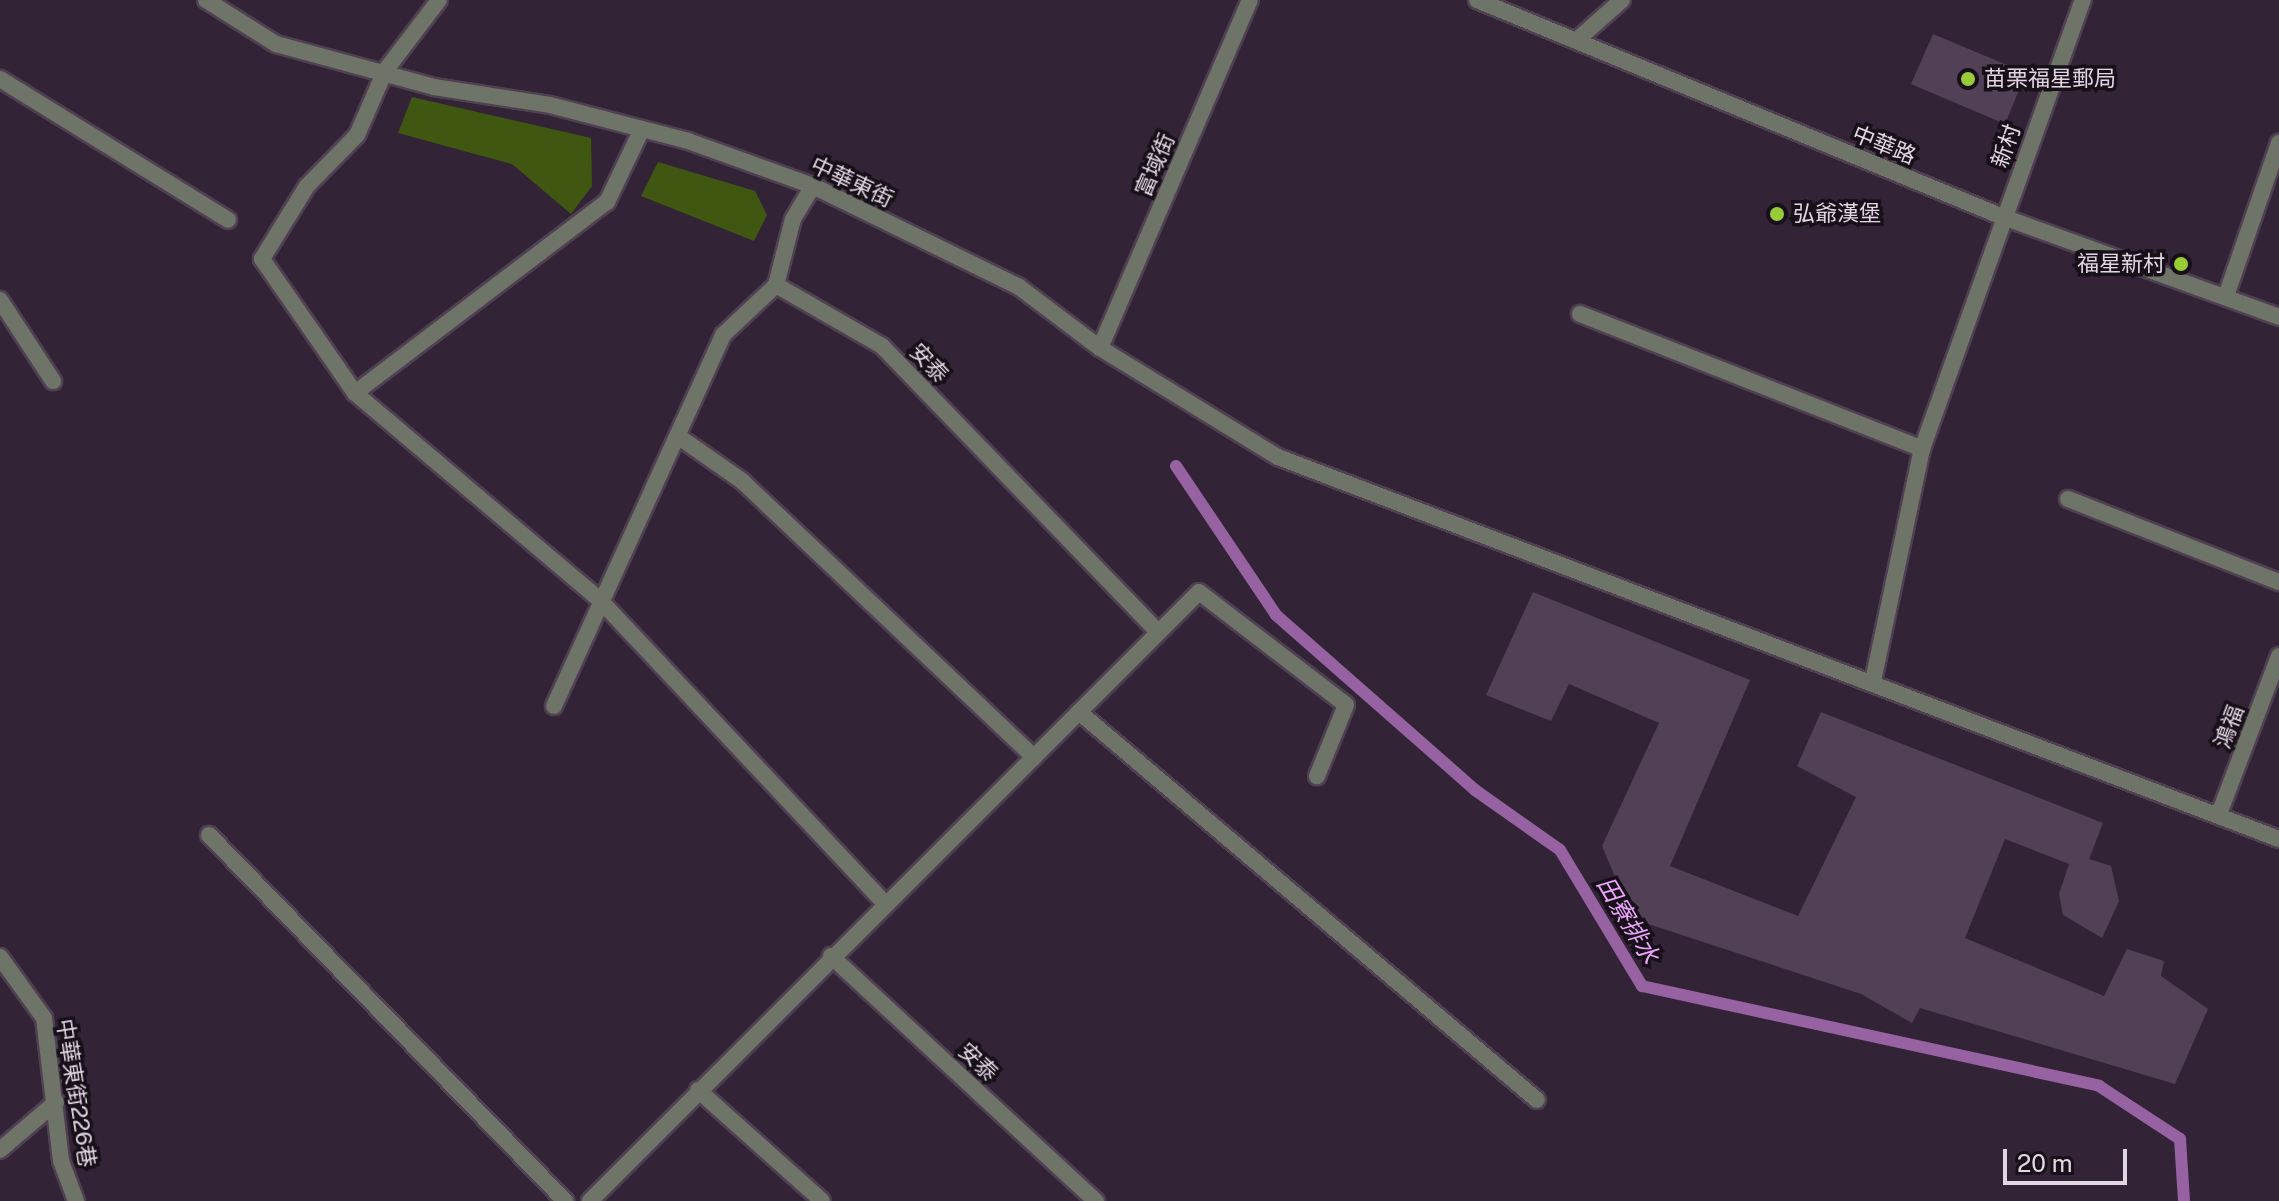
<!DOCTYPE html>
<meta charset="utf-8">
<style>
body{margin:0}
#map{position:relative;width:2279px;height:1201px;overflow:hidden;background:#332336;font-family:"Public Sans","Noto Sans TC",sans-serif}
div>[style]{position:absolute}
.green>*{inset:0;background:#405712}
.stream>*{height:12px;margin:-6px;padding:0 6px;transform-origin:6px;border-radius:6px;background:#9662a1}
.building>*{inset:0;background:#524156}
.roads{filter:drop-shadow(2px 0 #4f4052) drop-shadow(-2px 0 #4f4052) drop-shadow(0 2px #4f4052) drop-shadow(0 -2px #4f4052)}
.service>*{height:16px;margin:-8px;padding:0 8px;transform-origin:8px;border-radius:8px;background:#6f7468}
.minor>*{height:16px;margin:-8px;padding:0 8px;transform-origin:8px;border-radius:8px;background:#6f7468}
.tertiary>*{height:16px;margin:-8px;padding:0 8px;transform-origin:8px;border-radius:8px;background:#6f7468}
.dots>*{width:22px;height:22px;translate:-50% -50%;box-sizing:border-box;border:4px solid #171018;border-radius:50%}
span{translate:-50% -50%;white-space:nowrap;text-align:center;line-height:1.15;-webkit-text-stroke:7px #171018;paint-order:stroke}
.poi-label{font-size:22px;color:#e1d7e3}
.left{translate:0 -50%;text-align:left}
.right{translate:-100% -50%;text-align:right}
.street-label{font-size:22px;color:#e1d7e3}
.water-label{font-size:24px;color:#eda4fc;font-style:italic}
.scale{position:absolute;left:2003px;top:1149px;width:124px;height:36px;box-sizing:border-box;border:4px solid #e1d7e3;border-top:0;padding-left:10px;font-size:24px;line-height:28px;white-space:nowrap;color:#e1d7e3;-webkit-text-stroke:6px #171018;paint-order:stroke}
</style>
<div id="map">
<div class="green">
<i style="clip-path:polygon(412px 97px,591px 138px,592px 186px,571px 214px,512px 164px,398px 133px)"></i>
<i style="clip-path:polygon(658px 162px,755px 191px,767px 215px,754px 241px,641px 196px)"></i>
</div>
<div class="stream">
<i style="left:1176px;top:466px;width:179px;rotate:56.1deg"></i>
<i style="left:1276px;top:615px;width:265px;rotate:41.3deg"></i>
<i style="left:1475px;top:790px;width:104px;rotate:35.2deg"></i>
<i style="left:1560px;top:850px;width:159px;rotate:58.9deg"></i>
<i style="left:1642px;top:986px;width:468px;rotate:12.3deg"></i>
<i style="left:2099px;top:1086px;width:97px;rotate:33.2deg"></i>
<i style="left:2180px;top:1139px;width:62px;rotate:86.3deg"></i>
</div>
<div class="building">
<i style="clip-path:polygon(1933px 34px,2026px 73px,2005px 124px,1911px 84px)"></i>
<i style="clip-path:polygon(1533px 592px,1750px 680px,1670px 866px,1798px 916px,1856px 797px,1797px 766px,1821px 712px,2103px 823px,2089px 859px,2111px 866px,2119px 901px,2102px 938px,2063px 915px,2059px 894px,2069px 864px,2005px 839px,1965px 938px,2104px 996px,2127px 949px,2164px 961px,2161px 976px,2208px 1009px,2175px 1084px,1920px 1008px,1912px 1023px,1861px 994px,1633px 919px,1602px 846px,1659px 723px,1569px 684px,1551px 721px,1486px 695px)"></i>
</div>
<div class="roads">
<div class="service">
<i style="left:439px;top:0;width:89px;rotate:127.3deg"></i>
<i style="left:385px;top:71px;width:70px;rotate:113.6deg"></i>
<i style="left:357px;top:135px;width:71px;rotate:134.4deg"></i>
<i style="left:307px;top:186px;width:86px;rotate:121.7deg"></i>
<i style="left:262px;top:259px;width:163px;rotate:55.2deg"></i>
<i style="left:355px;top:393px;width:319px;rotate:40.2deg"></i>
<i style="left:599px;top:599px;width:417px;rotate:46.8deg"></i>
<i style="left:1577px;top:40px;width:60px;rotate:-41.6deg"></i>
<i style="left:0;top:79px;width:268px;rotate:31.7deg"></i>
<i style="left:776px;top:285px;width:122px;rotate:29.9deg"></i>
<i style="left:882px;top:346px;width:397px;rotate:46deg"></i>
<i style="left:776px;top:285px;width:68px;rotate:-75.6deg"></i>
<i style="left:793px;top:219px;width:39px;rotate:-59deg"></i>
<i style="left:2226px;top:296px;width:162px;rotate:-70.9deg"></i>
<i style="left:0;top:300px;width:97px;rotate:56.8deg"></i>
<i style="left:1580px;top:314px;width:368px;rotate:21.5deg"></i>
<i style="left:355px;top:393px;width:316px;rotate:-37.2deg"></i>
<i style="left:607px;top:202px;width:79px;rotate:-64.4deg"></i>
<i style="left:679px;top:437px;width:77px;rotate:34.9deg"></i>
<i style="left:742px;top:481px;width:402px;rotate:43.4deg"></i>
<i style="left:2068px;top:499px;width:227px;rotate:21.5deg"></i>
<i style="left:1873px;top:681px;width:237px;rotate:-78.1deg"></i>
<i style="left:1922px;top:449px;width:477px;rotate:-70.3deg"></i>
<i style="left:554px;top:706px;width:408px;rotate:-65.5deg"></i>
<i style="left:723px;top:335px;width:73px;rotate:-43.3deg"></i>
<i style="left:1079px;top:712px;width:600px;rotate:40.27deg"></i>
<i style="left:2219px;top:814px;width:169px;rotate:-69.2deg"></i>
<i style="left:209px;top:835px;width:511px;rotate:45.79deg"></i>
<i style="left:831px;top:956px;width:361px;rotate:42.8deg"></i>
<i style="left:698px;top:1090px;width:166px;rotate:41.8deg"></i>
<i style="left:0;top:1150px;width:74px;rotate:-40.6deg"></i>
<i style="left:590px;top:1201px;width:861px;rotate:-45deg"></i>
<i style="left:1199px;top:592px;width:185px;rotate:37.5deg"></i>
<i style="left:1346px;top:705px;width:77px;rotate:112.2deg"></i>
</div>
<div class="minor">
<i style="left:206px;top:0;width:83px;rotate:32.2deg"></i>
<i style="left:276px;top:44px;width:164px;rotate:15.2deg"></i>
<i style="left:434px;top:87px;width:117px;rotate:8.8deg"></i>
<i style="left:550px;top:105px;width:143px;rotate:14.6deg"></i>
<i style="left:688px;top:141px;width:133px;rotate:19.8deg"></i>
<i style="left:813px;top:186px;width:229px;rotate:26.1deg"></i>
<i style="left:1019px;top:287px;width:101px;rotate:37deg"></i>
<i style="left:1100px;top:348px;width:209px;rotate:31.5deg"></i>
<i style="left:1278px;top:457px;width:1071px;rotate:20.89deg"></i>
<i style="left:1100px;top:348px;width:379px;rotate:-66.7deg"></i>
<i style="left:0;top:957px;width:75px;rotate:54.2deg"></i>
<i style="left:44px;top:1018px;width:144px;rotate:83.2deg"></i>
<i style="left:61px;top:1161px;width:43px;rotate:69.4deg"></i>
</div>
<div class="tertiary">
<i style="left:1477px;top:0;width:569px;rotate:22.42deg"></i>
<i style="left:2003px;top:217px;width:294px;rotate:19.9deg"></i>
</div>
</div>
<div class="dots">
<i style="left:1968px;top:79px;background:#99cb36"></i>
<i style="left:1777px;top:214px;background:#99cb36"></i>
<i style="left:2181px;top:264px;background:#99cb36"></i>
</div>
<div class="poi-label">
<span class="left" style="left:1984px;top:79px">苗栗福星郵局</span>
<span class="left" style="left:1793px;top:214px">弘爺漢堡</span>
<span class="right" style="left:2165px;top:264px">福星新村</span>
</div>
<div class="street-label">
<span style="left:1884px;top:145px;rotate:22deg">中華路</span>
<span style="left:2006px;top:146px;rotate:-70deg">新村</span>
<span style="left:1155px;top:165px;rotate:-67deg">富域街</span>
<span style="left:852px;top:182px;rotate:25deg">中華東街</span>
<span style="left:929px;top:363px;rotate:46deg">安泰</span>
<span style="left:2229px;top:727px;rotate:-69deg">鴻福</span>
<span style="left:978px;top:1062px;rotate:43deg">安泰</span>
<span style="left:76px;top:1093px;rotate:81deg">中華東街226巷</span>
</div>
<div class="water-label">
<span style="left:1628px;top:920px;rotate:59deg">田寮排水</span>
</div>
<div class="scale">20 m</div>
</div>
